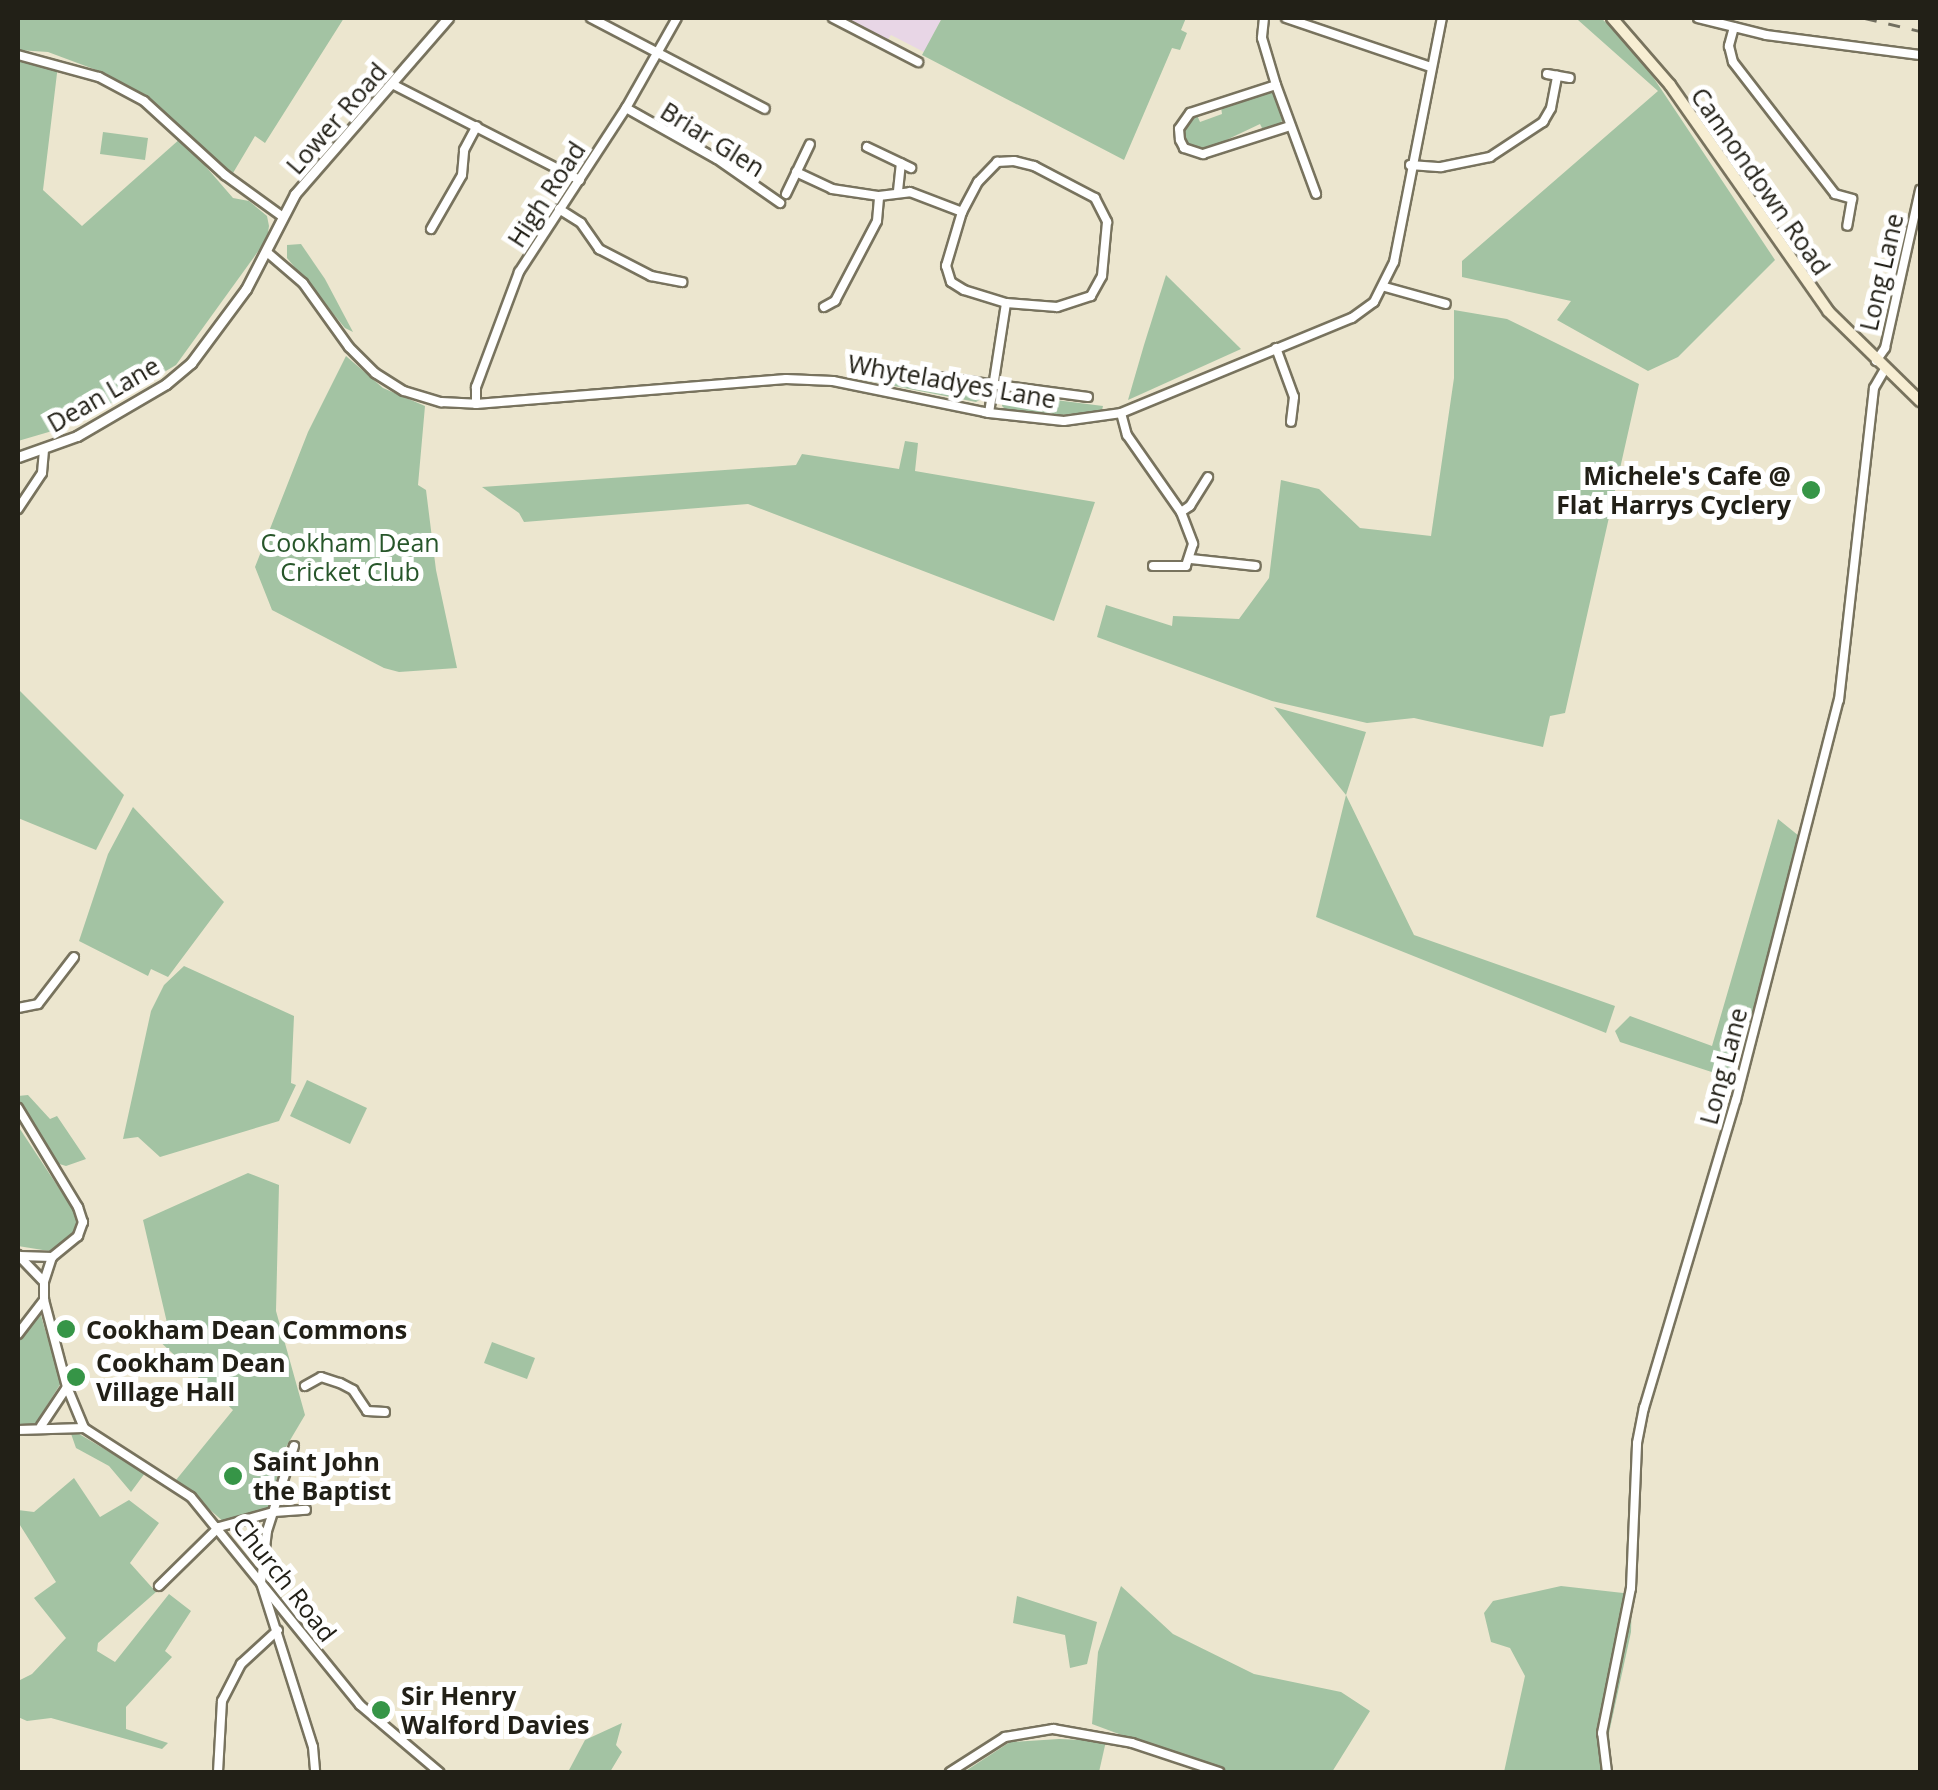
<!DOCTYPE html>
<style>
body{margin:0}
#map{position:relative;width:1938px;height:1790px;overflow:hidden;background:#ece6cf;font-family:"Open Sans",sans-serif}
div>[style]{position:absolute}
.education>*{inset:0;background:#e8d6e6}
.green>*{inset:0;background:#a3c3a3}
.roads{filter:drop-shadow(2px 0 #78735e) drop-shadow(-2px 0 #78735e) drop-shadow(0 2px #78735e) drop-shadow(0 -2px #78735e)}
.minor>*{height:8px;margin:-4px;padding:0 4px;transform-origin:4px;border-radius:4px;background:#fff}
.tertiary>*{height:9px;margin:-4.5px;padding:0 4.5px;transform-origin:4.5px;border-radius:4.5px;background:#fff}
.secondary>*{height:10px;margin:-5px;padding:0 5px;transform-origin:5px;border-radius:5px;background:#f7eed3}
.rail>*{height:2.5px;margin-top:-1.25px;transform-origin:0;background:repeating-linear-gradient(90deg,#716e5f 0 12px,transparent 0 24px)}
.dots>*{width:28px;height:28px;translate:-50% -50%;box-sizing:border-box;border:5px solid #fff;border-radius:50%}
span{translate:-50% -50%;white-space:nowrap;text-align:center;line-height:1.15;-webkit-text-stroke:10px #fff;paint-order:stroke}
.street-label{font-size:25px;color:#222017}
.poi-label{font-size:25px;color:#222017;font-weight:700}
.right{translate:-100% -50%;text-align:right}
.left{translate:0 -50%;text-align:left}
.park-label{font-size:25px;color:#27562a}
.frame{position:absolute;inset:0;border:20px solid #222017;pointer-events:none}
</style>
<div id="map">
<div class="education">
<i style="clip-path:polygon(844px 18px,942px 18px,924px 52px,891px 35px,887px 41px)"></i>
</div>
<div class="green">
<i style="clip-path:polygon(18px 18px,344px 18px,265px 143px,255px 136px,233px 173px,107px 74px,48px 52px,18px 50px)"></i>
<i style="clip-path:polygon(942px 18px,1186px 18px,1181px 30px,1187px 33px,1180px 50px,1172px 48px,1124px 160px,922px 55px)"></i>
<i style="clip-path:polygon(1580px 18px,1601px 18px,1635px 50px,1775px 260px,1678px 357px,1648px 371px,1557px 320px,1571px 301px,1462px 277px,1462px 261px,1658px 91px,1578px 20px)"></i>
<i style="clip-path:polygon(18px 58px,58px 65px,43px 190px,82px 226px,181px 138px,233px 198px,249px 201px,267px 216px,269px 226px,267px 239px,176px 365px,76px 424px,18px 441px)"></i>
<i style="clip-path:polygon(1268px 90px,1273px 92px,1283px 119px,1280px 124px,1263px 130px,1260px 124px,1201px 152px,1187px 148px,1182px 131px,1190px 118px,1197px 115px,1200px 122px,1222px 114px,1221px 107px)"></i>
<i style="clip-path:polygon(103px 132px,148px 138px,145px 160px,100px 154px)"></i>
<i style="clip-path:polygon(301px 244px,325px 279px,353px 332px,345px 328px,287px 258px,287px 245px)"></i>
<i style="clip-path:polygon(1166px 275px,1241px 349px,1128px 400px,1144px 345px)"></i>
<i style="clip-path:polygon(1454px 310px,1507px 319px,1639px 384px,1565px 713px,1550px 716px,1543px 747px,1414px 718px,1367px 723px,1272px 701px,1097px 637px,1106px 605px,1172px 626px,1173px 616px,1239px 619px,1269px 578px,1281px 480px,1319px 489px,1360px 528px,1431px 536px,1454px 378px)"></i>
<i style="clip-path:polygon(346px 356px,383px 388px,425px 406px,418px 485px,426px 490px,436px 570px,457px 668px,399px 672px,384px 668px,272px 610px,255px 567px,308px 432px)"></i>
<i style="clip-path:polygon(863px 372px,976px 389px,981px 399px,976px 402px,858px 379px)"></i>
<i style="clip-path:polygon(1009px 394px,1103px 406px,1102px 410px,1062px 415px,1007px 411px,1002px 406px,1003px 398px)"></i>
<i style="clip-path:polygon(905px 441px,918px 443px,915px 471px,1095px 502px,1054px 621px,748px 504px,524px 522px,519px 513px,482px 487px,796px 465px,802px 454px,899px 469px)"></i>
<i style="clip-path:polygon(18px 689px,124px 795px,96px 850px,18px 818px)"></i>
<i style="clip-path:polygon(1274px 707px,1366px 732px,1346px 795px,1414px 935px,1615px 1006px,1606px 1033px,1316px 917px,1346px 795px)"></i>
<i style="clip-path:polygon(133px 807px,224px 902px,168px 977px,151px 969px,148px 976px,79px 941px,108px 854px)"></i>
<i style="clip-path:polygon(1778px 819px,1799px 836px,1757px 1004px,1733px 1079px,1620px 1042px,1615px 1031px,1630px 1016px,1712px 1046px)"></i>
<i style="clip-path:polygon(184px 966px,294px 1016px,291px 1083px,296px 1085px,279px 1121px,160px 1157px,138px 1137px,123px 1139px,151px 1011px,164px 985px)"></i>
<i style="clip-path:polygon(307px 1080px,367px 1108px,350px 1144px,290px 1116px)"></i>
<i style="clip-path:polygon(28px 1095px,50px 1119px,57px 1116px,86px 1159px,66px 1166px,56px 1163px,18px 1101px,18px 1096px)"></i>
<i style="clip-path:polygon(18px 1126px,78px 1217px,75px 1235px,49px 1251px,18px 1246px)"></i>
<i style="clip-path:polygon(248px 1173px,279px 1185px,276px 1311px,305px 1415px,286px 1447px,267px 1512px,225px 1523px,176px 1480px,233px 1410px,155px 1337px,168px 1327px,143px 1220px)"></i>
<i style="clip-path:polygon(39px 1309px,61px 1383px,36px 1423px,18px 1427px,18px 1337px)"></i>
<i style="clip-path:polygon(492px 1342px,535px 1358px,527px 1379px,484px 1363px)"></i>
<i style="clip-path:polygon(69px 1428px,145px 1473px,131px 1492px,109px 1466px,76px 1448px)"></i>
<i style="clip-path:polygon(74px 1478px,100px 1517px,129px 1500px,159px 1523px,130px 1563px,156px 1592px,98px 1643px,97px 1651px,115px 1662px,169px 1594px,191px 1611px,165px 1651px,172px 1657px,126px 1707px,126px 1729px,168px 1743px,162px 1749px,51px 1718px,27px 1721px,18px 1717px,18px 1681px,32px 1674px,66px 1638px,34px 1598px,56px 1582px,18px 1522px,18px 1510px,34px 1512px)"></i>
<i style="clip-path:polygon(1121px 1586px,1173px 1634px,1254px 1674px,1341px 1692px,1370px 1711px,1332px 1772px,1221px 1772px,1092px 1724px,1098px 1652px)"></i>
<i style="clip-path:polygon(1561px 1586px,1632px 1594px,1631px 1632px,1609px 1733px,1611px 1772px,1504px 1772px,1525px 1676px,1510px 1648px,1491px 1642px,1484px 1613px,1493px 1601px)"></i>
<i style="clip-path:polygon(1017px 1596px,1097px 1622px,1087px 1664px,1070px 1668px,1065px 1635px,1013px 1623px)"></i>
<i style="clip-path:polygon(622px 1723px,616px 1745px,622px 1752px,610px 1772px,568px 1772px,585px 1740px)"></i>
<i style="clip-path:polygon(1059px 1739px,1106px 1741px,1099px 1772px,964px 1772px,1010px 1742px)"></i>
</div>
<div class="roads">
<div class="minor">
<i style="left:591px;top:18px;width:196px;rotate:27.6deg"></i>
<i style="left:833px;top:18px;width:96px;rotate:27.4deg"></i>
<i style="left:1264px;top:18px;width:20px;rotate:96deg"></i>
<i style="left:1262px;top:38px;width:49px;rotate:73.4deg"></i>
<i style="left:1276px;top:85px;width:116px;rotate:69.8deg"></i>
<i style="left:1286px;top:18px;width:153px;rotate:18.7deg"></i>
<i style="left:1698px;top:18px;width:70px;rotate:14deg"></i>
<i style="left:1766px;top:35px;width:155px;rotate:7.4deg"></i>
<i style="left:1734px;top:27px;width:20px;rotate:105deg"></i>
<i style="left:1729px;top:46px;width:16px;rotate:76deg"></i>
<i style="left:1733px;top:62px;width:167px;rotate:52.3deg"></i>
<i style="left:1835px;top:194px;width:18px;rotate:16deg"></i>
<i style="left:1852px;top:199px;width:27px;rotate:100deg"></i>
<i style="left:18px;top:55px;width:84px;rotate:15.2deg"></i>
<i style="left:99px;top:77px;width:51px;rotate:28.1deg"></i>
<i style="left:144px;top:101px;width:110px;rotate:42.4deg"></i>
<i style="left:225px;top:175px;width:72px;rotate:35.9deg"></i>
<i style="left:1547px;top:74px;width:23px;rotate:10deg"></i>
<i style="left:392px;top:84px;width:211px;rotate:27.1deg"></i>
<i style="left:1276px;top:85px;width:90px;rotate:162deg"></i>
<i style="left:1190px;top:113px;width:19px;rotate:125deg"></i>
<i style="left:1179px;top:129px;width:11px;rotate:85deg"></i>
<i style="left:1180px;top:140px;width:9px;rotate:63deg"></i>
<i style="left:1184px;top:148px;width:20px;rotate:18deg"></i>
<i style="left:1203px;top:154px;width:91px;rotate:-17.8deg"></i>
<i style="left:626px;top:108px;width:104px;rotate:29.3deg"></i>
<i style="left:717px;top:159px;width:77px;rotate:34.9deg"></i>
<i style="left:867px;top:147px;width:49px;rotate:25.5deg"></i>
<i style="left:1410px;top:165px;width:31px;rotate:4deg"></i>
<i style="left:1441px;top:167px;width:50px;rotate:-11.5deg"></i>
<i style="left:1490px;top:157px;width:64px;rotate:-33.4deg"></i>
<i style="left:1543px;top:122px;width:16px;rotate:-60deg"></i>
<i style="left:1551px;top:108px;width:33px;rotate:-79deg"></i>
<i style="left:796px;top:172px;width:40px;rotate:25deg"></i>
<i style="left:832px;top:189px;width:48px;rotate:8.5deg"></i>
<i style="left:879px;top:196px;width:31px;rotate:-7deg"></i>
<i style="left:910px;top:192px;width:56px;rotate:21deg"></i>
<i style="left:898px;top:191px;width:28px;rotate:-84deg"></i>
<i style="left:786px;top:194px;width:55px;rotate:-64.4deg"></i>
<i style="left:559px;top:209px;width:26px;rotate:32deg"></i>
<i style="left:581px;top:223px;width:32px;rotate:55deg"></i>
<i style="left:599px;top:249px;width:59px;rotate:27.4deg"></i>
<i style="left:651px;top:276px;width:32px;rotate:11deg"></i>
<i style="left:431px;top:229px;width:62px;rotate:-60.1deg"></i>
<i style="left:462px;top:175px;width:25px;rotate:-85deg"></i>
<i style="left:464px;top:150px;width:27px;rotate:-62deg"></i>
<i style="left:268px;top:253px;width:46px;rotate:40.6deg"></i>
<i style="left:303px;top:283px;width:79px;rotate:54.3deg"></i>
<i style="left:349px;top:347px;width:37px;rotate:45deg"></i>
<i style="left:375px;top:373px;width:34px;rotate:32deg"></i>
<i style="left:404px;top:391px;width:39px;rotate:17deg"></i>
<i style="left:441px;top:402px;width:35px;rotate:3deg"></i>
<i style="left:476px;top:404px;width:311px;rotate:-4.6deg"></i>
<i style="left:786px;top:379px;width:47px;rotate:2.4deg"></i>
<i style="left:833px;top:381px;width:159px;rotate:11.6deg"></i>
<i style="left:989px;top:413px;width:75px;rotate:6.1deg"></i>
<i style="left:1064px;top:421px;width:58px;rotate:-8deg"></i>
<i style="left:1121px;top:413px;width:250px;rotate:-22.4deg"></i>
<i style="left:1352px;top:318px;width:27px;rotate:-36deg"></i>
<i style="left:1374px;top:302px;width:45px;rotate:-63.4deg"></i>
<i style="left:1394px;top:262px;width:249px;rotate:-78.9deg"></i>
<i style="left:1385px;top:287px;width:63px;rotate:15.6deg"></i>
<i style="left:824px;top:307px;width:13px;rotate:-29deg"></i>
<i style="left:835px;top:301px;width:90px;rotate:-62.3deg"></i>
<i style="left:877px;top:221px;width:25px;rotate:-85deg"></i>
<i style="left:1276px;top:348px;width:52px;rotate:69.8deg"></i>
<i style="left:1294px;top:397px;width:25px;rotate:97deg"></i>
<i style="left:1876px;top:361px;width:16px;rotate:-55deg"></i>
<i style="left:1885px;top:348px;width:162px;rotate:-77.5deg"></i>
<i style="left:855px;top:366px;width:235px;rotate:7.6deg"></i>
<i style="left:476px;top:404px;width:17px;rotate:-90deg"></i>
<i style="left:476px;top:387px;width:123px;rotate:-69.5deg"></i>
<i style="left:519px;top:272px;width:196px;rotate:-56.9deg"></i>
<i style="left:626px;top:108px;width:103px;rotate:-60.5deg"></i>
<i style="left:989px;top:413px;width:111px;rotate:-81.2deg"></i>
<i style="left:1006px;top:303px;width:44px;rotate:-162.8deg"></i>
<i style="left:964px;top:290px;width:15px;rotate:-148deg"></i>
<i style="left:951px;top:282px;width:17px;rotate:-107deg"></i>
<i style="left:946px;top:266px;width:56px;rotate:-73.5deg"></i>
<i style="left:962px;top:212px;width:34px;rotate:-62deg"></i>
<i style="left:978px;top:182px;width:28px;rotate:-46deg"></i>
<i style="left:997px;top:162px;width:17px;rotate:-3deg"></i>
<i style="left:1014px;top:161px;width:21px;rotate:14deg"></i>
<i style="left:1034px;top:166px;width:69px;rotate:27.7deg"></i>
<i style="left:1095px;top:198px;width:27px;rotate:63deg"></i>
<i style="left:1107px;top:222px;width:54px;rotate:95.3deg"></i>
<i style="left:1102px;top:276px;width:23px;rotate:119deg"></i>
<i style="left:1091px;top:296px;width:36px;rotate:162deg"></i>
<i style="left:1057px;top:307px;width:51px;rotate:-175.5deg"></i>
<i style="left:1121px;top:413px;width:23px;rotate:75deg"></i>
<i style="left:1127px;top:435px;width:94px;rotate:55deg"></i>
<i style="left:1181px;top:512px;width:34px;rotate:69deg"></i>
<i style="left:1193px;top:544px;width:23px;rotate:108deg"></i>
<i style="left:1186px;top:566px;width:33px;rotate:180deg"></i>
<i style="left:18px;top:509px;width:43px;rotate:-56.3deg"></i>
<i style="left:42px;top:473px;width:23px;rotate:-85deg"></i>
<i style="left:1181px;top:512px;width:11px;rotate:-34deg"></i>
<i style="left:1190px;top:506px;width:34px;rotate:-58deg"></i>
<i style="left:1191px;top:559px;width:65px;rotate:6.1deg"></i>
<i style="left:18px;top:1008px;width:20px;rotate:-11deg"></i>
<i style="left:38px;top:1004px;width:59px;rotate:-52.5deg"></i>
<i style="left:18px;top:1108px;width:116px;rotate:58.8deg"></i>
<i style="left:78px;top:1207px;width:16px;rotate:72deg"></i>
<i style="left:83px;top:1222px;width:15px;rotate:110deg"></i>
<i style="left:78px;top:1236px;width:33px;rotate:141deg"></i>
<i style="left:52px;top:1257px;width:26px;rotate:108deg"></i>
<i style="left:44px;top:1282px;width:18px;rotate:90deg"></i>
<i style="left:44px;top:1300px;width:90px;rotate:75.2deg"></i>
<i style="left:67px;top:1387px;width:44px;rotate:67.5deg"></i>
<i style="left:84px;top:1428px;width:127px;rotate:32.8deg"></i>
<i style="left:191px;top:1497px;width:268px;rotate:50.9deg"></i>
<i style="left:360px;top:1705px;width:104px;rotate:40.3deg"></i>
<i style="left:18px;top:1255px;width:37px;rotate:46deg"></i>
<i style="left:20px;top:1256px;width:32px;rotate:2deg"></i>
<i style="left:18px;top:1334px;width:43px;rotate:-52.6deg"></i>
<i style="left:305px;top:1386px;width:18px;rotate:-29deg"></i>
<i style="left:321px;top:1377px;width:20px;rotate:18deg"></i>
<i style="left:340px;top:1383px;width:15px;rotate:28deg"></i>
<i style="left:353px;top:1390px;width:25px;rotate:56deg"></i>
<i style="left:367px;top:1411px;width:18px;rotate:3deg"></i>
<i style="left:41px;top:1426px;width:47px;rotate:-56.3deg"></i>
<i style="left:18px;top:1430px;width:66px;rotate:-1.7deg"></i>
<i style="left:294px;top:1446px;width:89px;rotate:107.6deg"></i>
<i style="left:267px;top:1531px;width:52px;rotate:96.6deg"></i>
<i style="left:261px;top:1583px;width:172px;rotate:72.4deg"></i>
<i style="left:313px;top:1747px;width:25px;rotate:85deg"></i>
<i style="left:159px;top:1586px;width:84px;rotate:-44.5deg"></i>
<i style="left:219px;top:1527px;width:57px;rotate:-15.3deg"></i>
<i style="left:274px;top:1512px;width:32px;rotate:-4deg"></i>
<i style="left:218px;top:1772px;width:71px;rotate:-86.8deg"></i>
<i style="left:222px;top:1701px;width:42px;rotate:-62.8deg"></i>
<i style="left:241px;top:1664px;width:50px;rotate:-42.6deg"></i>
<i style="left:950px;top:1772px;width:65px;rotate:-32.5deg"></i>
<i style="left:1005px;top:1737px;width:49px;rotate:-9.5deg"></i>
<i style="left:1053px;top:1729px;width:80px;rotate:10deg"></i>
<i style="left:1132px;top:1743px;width:92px;rotate:18.4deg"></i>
<i style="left:1607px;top:1772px;width:39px;rotate:-97deg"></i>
<i style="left:1602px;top:1733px;width:148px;rotate:-78.7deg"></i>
<i style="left:1631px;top:1588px;width:145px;rotate:-87.6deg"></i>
<i style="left:1637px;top:1443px;width:36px;rotate:-79deg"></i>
<i style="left:1644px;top:1408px;width:321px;rotate:-73.4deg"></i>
<i style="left:1736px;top:1100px;width:413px;rotate:-75.6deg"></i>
<i style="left:1839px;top:700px;width:314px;rotate:-83.6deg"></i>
<i style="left:1874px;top:388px;width:22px;rotate:-60deg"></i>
</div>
<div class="tertiary">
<i style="left:18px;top:457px;width:63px;rotate:-19.6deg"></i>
<i style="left:77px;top:436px;width:103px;rotate:-30.3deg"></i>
<i style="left:166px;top:384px;width:33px;rotate:-40deg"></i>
<i style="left:191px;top:363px;width:92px;rotate:-53.4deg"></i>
<i style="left:246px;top:289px;width:107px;rotate:-62.7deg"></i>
<i style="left:295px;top:194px;width:233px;rotate:-49deg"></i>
</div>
<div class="secondary">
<i style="left:1612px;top:18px;width:89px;rotate:49.1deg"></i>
<i style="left:1670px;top:85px;width:276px;rotate:55deg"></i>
<i style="left:1828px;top:311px;width:129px;rotate:44.4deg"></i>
</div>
</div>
<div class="rail">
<i style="left:1865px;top:18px;width:57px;rotate:13.3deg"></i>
</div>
<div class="dots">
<i style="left:1811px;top:490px;background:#369547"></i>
<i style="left:66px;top:1329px;background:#369547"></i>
<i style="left:76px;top:1377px;background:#369547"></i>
<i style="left:233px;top:1476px;background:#369547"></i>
<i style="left:381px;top:1710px;background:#369547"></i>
</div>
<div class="street-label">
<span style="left:336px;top:118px;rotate:-49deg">Lower Road</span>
<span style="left:713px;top:139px;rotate:32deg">Briar Glen</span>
<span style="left:1761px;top:181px;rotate:55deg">Cannondown Road</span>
<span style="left:546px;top:194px;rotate:-57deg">High Road</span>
<span style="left:1881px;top:272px;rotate:-77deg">Long Lane</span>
<span style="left:952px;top:381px;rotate:10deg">Whyteladyes Lane</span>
<span style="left:103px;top:394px;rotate:-30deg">Dean Lane</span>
<span style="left:1723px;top:1066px;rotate:-75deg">Long Lane</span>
<span style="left:285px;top:1579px;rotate:52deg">Church Road</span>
</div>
<div class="poi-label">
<span class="right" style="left:1791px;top:490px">Michele's Cafe @<br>Flat Harrys Cyclery</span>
<span class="left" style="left:86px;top:1329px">Cookham Dean Commons</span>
<span class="left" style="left:96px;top:1377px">Cookham Dean<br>Village Hall</span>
<span class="left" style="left:253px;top:1476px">Saint John<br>the Baptist</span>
<span class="left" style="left:401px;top:1710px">Sir Henry<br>Walford Davies</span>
</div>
<div class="park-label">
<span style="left:350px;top:557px">Cookham Dean<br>Cricket Club</span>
</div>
<div class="frame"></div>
</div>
